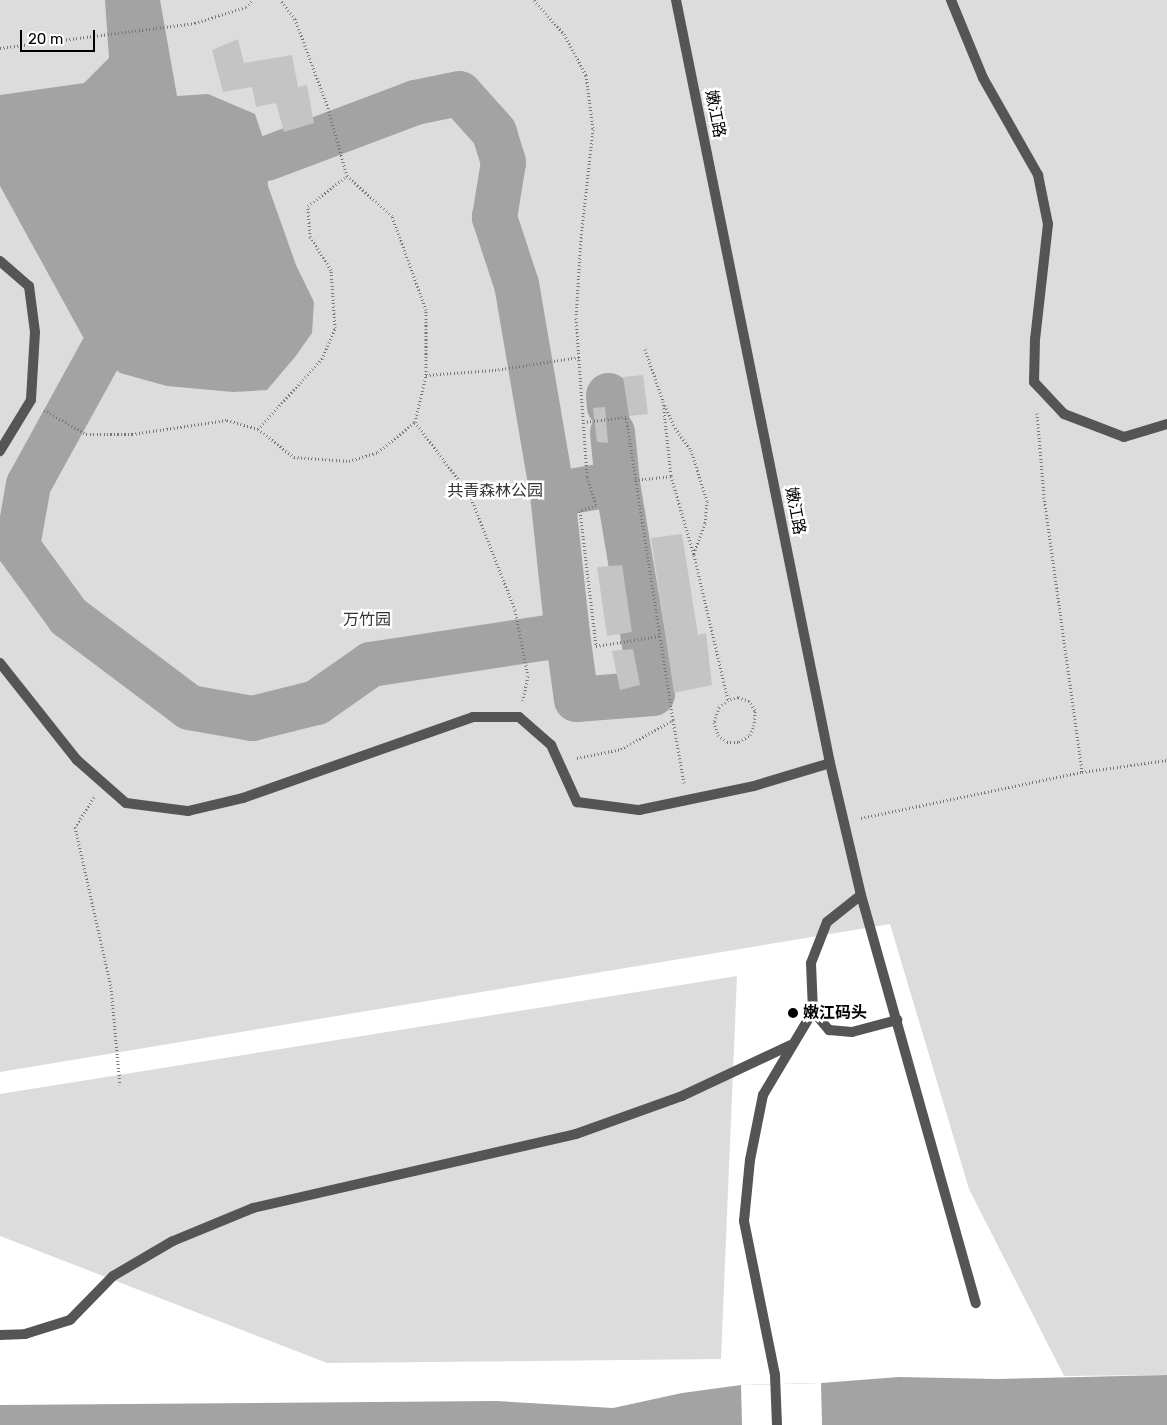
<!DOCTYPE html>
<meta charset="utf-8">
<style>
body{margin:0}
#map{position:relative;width:1167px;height:1425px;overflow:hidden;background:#fff;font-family:Rubik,"Noto Sans SC",sans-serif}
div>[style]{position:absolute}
.green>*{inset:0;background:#dcdcdc}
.water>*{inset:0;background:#a3a3a3}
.pier>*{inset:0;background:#fff}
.river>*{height:45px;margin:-22.5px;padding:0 22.5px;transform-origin:22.5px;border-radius:22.5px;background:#a3a3a3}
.building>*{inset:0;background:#c4c4c4}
.path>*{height:3px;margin-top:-1.5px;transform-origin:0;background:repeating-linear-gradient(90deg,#777 0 1px,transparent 0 3.5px)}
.service>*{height:10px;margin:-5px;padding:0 5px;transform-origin:5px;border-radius:5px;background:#555}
.minor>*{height:10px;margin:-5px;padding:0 5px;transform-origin:5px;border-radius:5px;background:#555}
.tertiary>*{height:10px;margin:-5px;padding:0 5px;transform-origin:5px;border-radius:5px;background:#555}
.dots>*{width:14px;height:14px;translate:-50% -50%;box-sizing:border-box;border:2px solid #fff;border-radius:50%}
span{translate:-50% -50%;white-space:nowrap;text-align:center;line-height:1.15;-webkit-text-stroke:5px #fff;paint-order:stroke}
.street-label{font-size:16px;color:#000}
.park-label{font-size:16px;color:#333}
.poi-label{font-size:16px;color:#000;font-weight:700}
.left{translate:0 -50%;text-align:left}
.scale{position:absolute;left:20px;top:30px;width:75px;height:22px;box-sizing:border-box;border:2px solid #000;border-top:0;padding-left:6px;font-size:15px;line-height:18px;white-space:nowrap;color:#000;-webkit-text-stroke:4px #fff;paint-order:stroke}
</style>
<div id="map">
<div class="green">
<i style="clip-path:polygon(0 0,1167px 0,1167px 1375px,1064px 1376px,969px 1189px,890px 924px,0 1072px)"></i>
<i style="clip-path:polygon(737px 976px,721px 1359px,327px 1363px,0 1236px,0 1094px)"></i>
</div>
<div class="water">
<i style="clip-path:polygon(105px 0,160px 0,177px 96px,208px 94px,255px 114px,265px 144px,268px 186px,296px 265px,314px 302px,312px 333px,295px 357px,267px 390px,233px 392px,167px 386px,120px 373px,83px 337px,0 186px,0 95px,84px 83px,109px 58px)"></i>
<i style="clip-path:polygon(1167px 1375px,1167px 1425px,0 1425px,0 1405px,496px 1401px,613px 1408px,682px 1393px,741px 1385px,821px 1383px,899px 1377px,997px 1379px)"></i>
</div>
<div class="pier">
<i style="clip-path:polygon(821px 1383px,822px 1425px,742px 1425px,741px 1385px)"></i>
</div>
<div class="river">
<i style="left:110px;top:335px;width:170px;rotate:118.8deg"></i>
<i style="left:28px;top:484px;width:63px;rotate:100.1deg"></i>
<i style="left:17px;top:546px;width:87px;rotate:53.9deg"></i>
<i style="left:68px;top:616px;width:151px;rotate:36.9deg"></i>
<i style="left:189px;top:707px;width:64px;rotate:9.9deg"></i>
<i style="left:252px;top:718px;width:66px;rotate:-14deg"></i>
<i style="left:316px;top:702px;width:66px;rotate:-35.1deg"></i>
<i style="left:370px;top:664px;width:199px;rotate:-8.7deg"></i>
<i style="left:567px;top:634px;width:141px;rotate:-96.1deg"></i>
<i style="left:552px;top:494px;width:213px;rotate:-99.7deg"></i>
<i style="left:516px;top:284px;width:71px;rotate:-108.2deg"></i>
<i style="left:494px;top:217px;width:56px;rotate:-80.7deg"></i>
<i style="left:503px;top:162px;width:31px;rotate:-107deg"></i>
<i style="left:494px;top:132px;width:52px;rotate:-131.9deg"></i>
<i style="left:459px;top:93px;width:45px;rotate:168.4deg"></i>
<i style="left:415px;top:102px;width:159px;rotate:159.4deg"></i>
<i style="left:608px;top:395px;width:11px;rotate:85deg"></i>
<i style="left:612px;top:432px;width:51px;rotate:84.4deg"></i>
<i style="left:552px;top:494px;width:66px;rotate:-9.6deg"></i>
<i style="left:617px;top:483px;width:213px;rotate:80.5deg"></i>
<i style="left:652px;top:693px;width:76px;rotate:175.5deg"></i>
<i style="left:576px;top:699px;width:66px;rotate:-97.9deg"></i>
</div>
<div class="building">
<i style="clip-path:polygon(238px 39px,244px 63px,292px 55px,298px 87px,307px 85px,314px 123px,284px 132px,276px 103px,256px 107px,252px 87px,223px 92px,212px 50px)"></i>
<i style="clip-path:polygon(643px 375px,648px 414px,629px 416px,623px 377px)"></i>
<i style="clip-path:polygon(605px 407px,608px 443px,597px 442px,593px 408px)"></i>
<i style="clip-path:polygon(682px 534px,698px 635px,706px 633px,712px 685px,674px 693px,651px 538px)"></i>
<i style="clip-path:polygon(622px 565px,632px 632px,607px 636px,597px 567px)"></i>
<i style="clip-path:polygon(633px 649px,640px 685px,620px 690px,612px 651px)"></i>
</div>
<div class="path">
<i style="left:534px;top:0;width:45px;rotate:48.6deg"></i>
<i style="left:564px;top:34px;width:47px;rotate:61.8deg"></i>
<i style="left:586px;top:75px;width:54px;rotate:82.6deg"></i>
<i style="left:593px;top:129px;width:109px;rotate:96.3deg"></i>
<i style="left:581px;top:237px;width:81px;rotate:93.5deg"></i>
<i style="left:576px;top:318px;width:159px;rotate:86deg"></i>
<i style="left:587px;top:477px;width:29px;rotate:72deg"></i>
<i style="left:596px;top:505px;width:17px;rotate:159deg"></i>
<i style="left:580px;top:511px;width:136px;rotate:83.2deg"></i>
<i style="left:596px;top:646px;width:64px;rotate:-9deg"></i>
<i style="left:0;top:48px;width:197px;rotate:-7.3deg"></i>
<i style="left:195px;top:23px;width:53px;rotate:-17.4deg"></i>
<i style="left:246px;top:7px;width:10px;rotate:-45deg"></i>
<i style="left:645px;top:349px;width:55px;rotate:70.9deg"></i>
<i style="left:663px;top:401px;width:75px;rotate:83.9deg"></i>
<i style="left:671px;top:476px;width:82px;rotate:73.8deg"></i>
<i style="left:694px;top:555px;width:149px;rotate:76.8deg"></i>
<i style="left:728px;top:700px;width:11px;rotate:142deg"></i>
<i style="left:719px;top:707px;width:16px;rotate:108deg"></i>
<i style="left:714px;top:722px;width:14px;rotate:73deg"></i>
<i style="left:718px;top:735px;width:11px;rotate:38deg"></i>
<i style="left:727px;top:742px;width:12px"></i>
<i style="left:739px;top:742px;width:13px;rotate:-32deg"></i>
<i style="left:750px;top:735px;width:10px;rotate:-66deg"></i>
<i style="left:754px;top:726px;width:16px;rotate:-86deg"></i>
<i style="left:755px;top:710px;width:11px;rotate:-124deg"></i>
<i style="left:749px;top:701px;width:12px;rotate:-160deg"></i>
<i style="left:738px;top:697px;width:10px;rotate:163deg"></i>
<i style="left:426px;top:375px;width:69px;rotate:-4.1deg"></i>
<i style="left:495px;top:370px;width:85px;rotate:-8.8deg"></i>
<i style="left:665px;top:405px;width:25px;rotate:67deg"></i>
<i style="left:675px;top:428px;width:27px;rotate:54deg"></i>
<i style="left:691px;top:450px;width:53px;rotate:72.6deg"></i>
<i style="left:707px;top:501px;width:22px;rotate:95deg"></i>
<i style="left:705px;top:523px;width:33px;rotate:110deg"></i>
<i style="left:44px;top:410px;width:48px;rotate:29.7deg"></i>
<i style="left:86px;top:434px;width:46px"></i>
<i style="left:132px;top:434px;width:96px;rotate:-8.4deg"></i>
<i style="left:227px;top:420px;width:32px;rotate:16deg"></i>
<i style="left:258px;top:429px;width:46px;rotate:37.9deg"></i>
<i style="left:294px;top:457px;width:55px;rotate:4.2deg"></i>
<i style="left:349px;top:461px;width:30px;rotate:-17deg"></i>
<i style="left:378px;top:452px;width:48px;rotate:-39deg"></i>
<i style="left:415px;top:422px;width:48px;rotate:-76.8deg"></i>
<i style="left:426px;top:375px;width:65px;rotate:-90deg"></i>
<i style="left:426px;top:310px;width:100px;rotate:-109.9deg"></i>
<i style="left:392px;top:216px;width:60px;rotate:-138.4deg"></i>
<i style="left:347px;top:176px;width:74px;rotate:-105.7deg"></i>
<i style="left:327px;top:105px;width:92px;rotate:-110.4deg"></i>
<i style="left:295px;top:19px;width:24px;rotate:-128deg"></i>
<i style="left:1037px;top:413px;width:84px;rotate:85.2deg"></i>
<i style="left:1044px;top:497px;width:278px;rotate:82.1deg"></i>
<i style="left:415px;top:422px;width:91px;rotate:53deg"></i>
<i style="left:470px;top:495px;width:123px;rotate:68.6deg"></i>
<i style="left:515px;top:610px;width:67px;rotate:78.9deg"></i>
<i style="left:528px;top:676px;width:25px;rotate:102deg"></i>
<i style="left:258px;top:429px;width:95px;rotate:-47.6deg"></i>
<i style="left:322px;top:359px;width:34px;rotate:-67deg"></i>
<i style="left:335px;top:328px;width:58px;rotate:-93.9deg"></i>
<i style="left:331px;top:270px;width:39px;rotate:-122deg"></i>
<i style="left:310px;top:237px;width:31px;rotate:-94deg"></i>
<i style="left:308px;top:206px;width:49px;rotate:-37.6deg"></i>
<i style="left:635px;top:480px;width:36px;rotate:-6deg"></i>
<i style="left:673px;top:720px;width:64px;rotate:80.1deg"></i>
<i style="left:577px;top:758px;width:45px;rotate:-11.6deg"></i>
<i style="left:621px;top:749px;width:60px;rotate:-29.1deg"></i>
<i style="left:673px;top:720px;width:307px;rotate:-98.8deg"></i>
<i style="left:626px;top:417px;width:42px;rotate:173.2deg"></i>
<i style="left:94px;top:797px;width:36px;rotate:122deg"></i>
<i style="left:75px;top:827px;width:164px;rotate:77.3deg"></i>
<i style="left:111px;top:987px;width:98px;rotate:84.8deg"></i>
<i style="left:861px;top:818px;width:226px;rotate:-11.8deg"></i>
<i style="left:1082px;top:772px;width:86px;rotate:-8deg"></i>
</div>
<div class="service">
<i style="left:551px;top:745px;width:63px;rotate:65.5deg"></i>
<i style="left:577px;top:802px;width:63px;rotate:7.4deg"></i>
<i style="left:639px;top:810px;width:117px;rotate:-11.8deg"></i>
<i style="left:754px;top:786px;width:79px;rotate:-16.8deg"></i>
<i style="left:813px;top:1011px;width:48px;rotate:-92.4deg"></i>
<i style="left:811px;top:963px;width:44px;rotate:-68.7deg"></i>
<i style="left:827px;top:922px;width:43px;rotate:-38.5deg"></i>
<i style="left:861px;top:895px;width:424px;rotate:74.3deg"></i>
<i style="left:813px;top:1011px;width:25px;rotate:50deg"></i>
<i style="left:829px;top:1030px;width:23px;rotate:5deg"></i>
<i style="left:852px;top:1032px;width:47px;rotate:-14.9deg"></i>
<i style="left:0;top:1335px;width:25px;rotate:-2deg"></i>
<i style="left:25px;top:1334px;width:47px;rotate:-17.3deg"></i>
<i style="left:70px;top:1320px;width:62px;rotate:-45.7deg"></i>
<i style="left:113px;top:1276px;width:69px;rotate:-30.3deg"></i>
<i style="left:173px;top:1241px;width:87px;rotate:-22.4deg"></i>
<i style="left:253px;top:1208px;width:331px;rotate:-12.9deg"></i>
<i style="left:576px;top:1134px;width:113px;rotate:-19.7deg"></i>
<i style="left:682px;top:1096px;width:120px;rotate:-25.1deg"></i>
<i style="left:777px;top:1425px;width:50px;rotate:-92.3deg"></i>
<i style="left:775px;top:1375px;width:157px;rotate:-101.4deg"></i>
<i style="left:744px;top:1221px;width:61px;rotate:-84.4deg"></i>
<i style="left:750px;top:1160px;width:66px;rotate:-78.7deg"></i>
<i style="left:763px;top:1095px;width:98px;rotate:-59.2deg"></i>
</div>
<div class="minor">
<i style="left:951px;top:0;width:84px;rotate:67.7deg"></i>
<i style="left:983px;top:78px;width:112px;rotate:60.4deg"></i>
<i style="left:1038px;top:175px;width:50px;rotate:78.5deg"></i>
<i style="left:1048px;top:224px;width:116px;rotate:96.4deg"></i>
<i style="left:1035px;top:339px;width:43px;rotate:91.3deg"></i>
<i style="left:1034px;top:382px;width:44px;rotate:46.8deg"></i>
<i style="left:1064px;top:414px;width:64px;rotate:21deg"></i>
<i style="left:1124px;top:437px;width:45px;rotate:-16.8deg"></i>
<i style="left:0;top:261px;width:38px;rotate:41deg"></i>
<i style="left:29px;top:286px;width:46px;rotate:82.6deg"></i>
<i style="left:35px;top:332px;width:68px;rotate:93.4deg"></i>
<i style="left:31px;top:400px;width:60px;rotate:121.3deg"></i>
<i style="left:0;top:663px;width:124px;rotate:51.6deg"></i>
<i style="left:77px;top:760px;width:65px;rotate:41.3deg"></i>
<i style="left:126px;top:803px;width:63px;rotate:7.4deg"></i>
<i style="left:188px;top:811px;width:57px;rotate:-13.3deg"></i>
<i style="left:243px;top:798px;width:244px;rotate:-19.4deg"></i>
<i style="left:473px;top:717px;width:46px"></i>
<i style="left:519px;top:717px;width:43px;rotate:41.2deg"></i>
</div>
<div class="tertiary">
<i style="left:676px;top:0;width:778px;rotate:78.59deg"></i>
<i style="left:830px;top:763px;width:136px;rotate:76.8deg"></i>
</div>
<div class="dots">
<i style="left:793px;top:1013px;background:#000"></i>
</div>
<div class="street-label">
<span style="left:715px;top:114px;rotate:79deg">嫩江路</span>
<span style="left:795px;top:511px;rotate:79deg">嫩江路</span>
</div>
<div class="park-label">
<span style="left:495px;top:491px">共青森林公园</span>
<span style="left:367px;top:620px">万竹园</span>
</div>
<div class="poi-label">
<span class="left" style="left:803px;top:1013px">嫩江码头</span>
</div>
<div class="scale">20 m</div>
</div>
